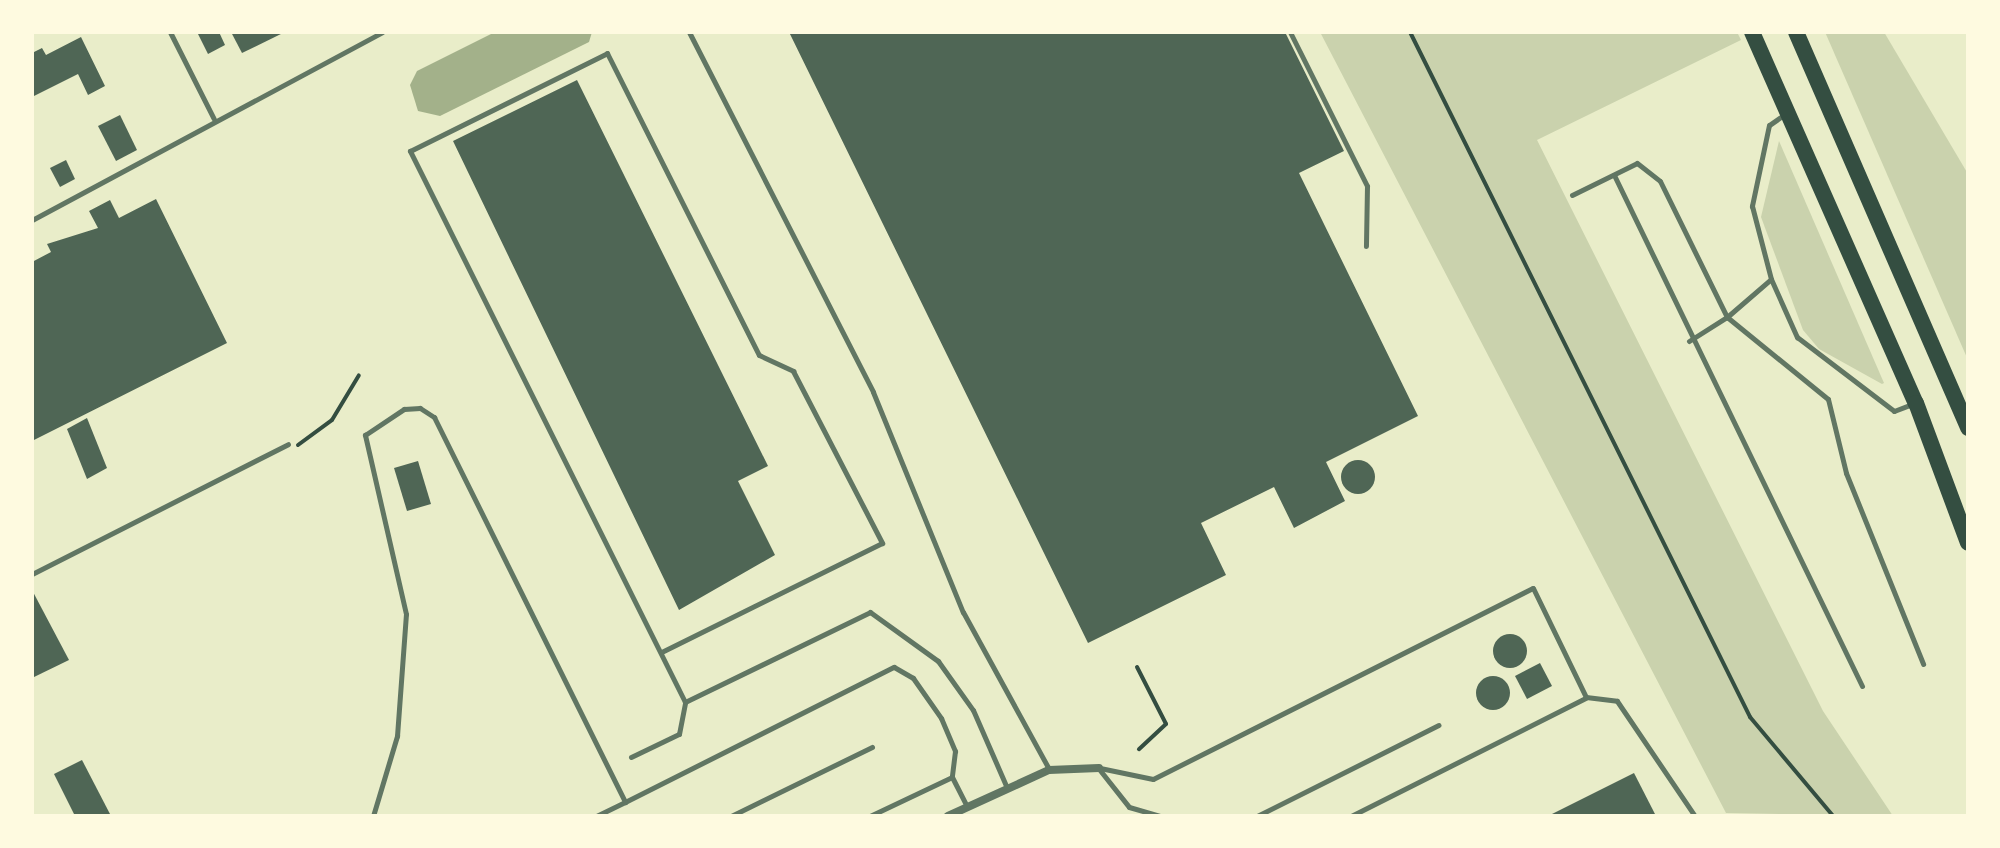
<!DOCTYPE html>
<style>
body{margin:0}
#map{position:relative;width:2000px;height:848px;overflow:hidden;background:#e9edc9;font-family:Cabin,sans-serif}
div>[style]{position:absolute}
.green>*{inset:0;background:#cad2ad}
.water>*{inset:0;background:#a3b18a}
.building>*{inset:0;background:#4f6655}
.round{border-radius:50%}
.path>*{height:4px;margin:-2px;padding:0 2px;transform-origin:2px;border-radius:2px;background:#344e41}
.service>*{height:5px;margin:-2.5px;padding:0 2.5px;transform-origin:2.5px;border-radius:2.5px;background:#617663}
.minor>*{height:8px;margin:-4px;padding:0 4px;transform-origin:4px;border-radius:4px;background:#617663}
.trunk>*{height:16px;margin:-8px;padding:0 8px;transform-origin:8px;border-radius:8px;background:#344e41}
span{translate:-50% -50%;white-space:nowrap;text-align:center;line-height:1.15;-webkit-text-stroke:7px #fefae0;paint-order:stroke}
.frame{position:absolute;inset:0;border:34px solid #fefae0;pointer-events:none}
</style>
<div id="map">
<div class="green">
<i style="clip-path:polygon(1320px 32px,1737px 32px,1741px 40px,1537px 140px,1823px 711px,1893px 816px,1726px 813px)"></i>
<i style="clip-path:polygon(1825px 32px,1884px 32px,1968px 174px,1968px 360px)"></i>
<i style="clip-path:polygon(1779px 141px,1884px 383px,1882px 384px,1819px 349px,1803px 330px,1761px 217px)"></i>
</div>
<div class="water">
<i style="clip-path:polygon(495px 32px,592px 32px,589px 42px,440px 116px,418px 111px,410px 85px,417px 71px)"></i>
</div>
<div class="building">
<i style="clip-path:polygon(197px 32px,219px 32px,225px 45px,208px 54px)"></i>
<i style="clip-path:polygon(231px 32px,285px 32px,242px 53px)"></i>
<i style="clip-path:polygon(789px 32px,1285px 32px,1344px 151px,1299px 173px,1418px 416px,1326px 462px,1345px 501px,1294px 528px,1274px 487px,1201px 523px,1226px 575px,1088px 643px)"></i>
<i style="clip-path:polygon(81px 37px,105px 86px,88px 95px,78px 74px,32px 97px,32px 53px,42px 48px,46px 55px)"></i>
<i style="clip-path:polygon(577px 80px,768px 466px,738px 481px,775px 555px,679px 610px,453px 141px)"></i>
<i style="clip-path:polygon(120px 115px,137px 150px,116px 161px,98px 126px)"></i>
<i style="clip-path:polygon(66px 160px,75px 179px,60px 187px,50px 168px)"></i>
<i style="clip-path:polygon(156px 199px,227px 343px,32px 441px,32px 262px,51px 252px,47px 244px,98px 228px,89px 211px,110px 200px,119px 218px)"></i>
<i style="clip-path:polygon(87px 418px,107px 468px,87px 479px,67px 429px)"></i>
<i class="round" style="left:1341px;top:460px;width:34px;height:34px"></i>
<i style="clip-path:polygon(418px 461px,431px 504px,407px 511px,394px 468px)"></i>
<i style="clip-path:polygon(32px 590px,69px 660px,32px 678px)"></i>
<i class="round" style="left:1493px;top:634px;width:34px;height:34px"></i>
<i style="clip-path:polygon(1540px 663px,1552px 686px,1527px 699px,1515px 676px)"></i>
<i class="round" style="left:1476px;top:676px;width:34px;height:34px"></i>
<i style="clip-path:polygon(82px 760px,110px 814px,107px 816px,75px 816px,54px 774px)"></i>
<i style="clip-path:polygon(1634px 773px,1656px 816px,1548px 816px)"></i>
</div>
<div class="path">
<i style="left:1410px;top:32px;width:765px;rotate:63.6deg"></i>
<i style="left:1750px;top:717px;width:129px;rotate:50deg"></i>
<i style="left:298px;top:445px;width:42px;rotate:-36.3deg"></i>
<i style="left:332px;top:420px;width:52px;rotate:-59deg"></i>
<i style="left:1137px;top:667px;width:64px;rotate:63deg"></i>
<i style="left:1166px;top:724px;width:37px;rotate:137deg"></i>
</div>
<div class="service">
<i style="left:170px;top:32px;width:97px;rotate:63.2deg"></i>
<i style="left:689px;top:32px;width:404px;rotate:62.9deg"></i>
<i style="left:873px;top:392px;width:238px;rotate:67.8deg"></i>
<i style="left:963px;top:612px;width:179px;rotate:61.3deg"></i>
<i style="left:1290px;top:32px;width:172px;rotate:63.4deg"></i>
<i style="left:1367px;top:186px;width:60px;rotate:91deg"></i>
<i style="left:1785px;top:114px;width:19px;rotate:145deg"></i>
<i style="left:1769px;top:125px;width:83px;rotate:101.9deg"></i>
<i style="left:1752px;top:206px;width:75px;rotate:75.4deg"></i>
<i style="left:1771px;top:279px;width:64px;rotate:65.9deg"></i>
<i style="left:1797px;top:337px;width:122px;rotate:37.3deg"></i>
<i style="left:1894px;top:411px;width:22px;rotate:-21deg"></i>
<i style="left:1614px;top:175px;width:568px;rotate:64.11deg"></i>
<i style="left:1572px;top:195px;width:72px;rotate:-26.2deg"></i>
<i style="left:1637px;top:163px;width:29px;rotate:38deg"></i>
<i style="left:1660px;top:181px;width:152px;rotate:63.8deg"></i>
<i style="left:1727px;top:317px;width:58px;rotate:-40.8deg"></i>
<i style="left:32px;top:220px;width:397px;rotate:-28.2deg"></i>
<i style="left:1689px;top:341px;width:45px;rotate:-32.3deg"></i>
<i style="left:1727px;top:317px;width:130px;rotate:39.1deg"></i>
<i style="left:1828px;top:399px;width:76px;rotate:76.3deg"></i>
<i style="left:1846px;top:473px;width:206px;rotate:68deg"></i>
<i style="left:32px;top:574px;width:287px;rotate:-26.9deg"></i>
<i style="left:685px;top:702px;width:206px;rotate:-25.9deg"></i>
<i style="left:870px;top:612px;width:84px;rotate:35.8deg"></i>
<i style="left:938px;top:661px;width:60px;rotate:54.5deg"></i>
<i style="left:973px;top:710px;width:85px;rotate:66.4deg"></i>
<i style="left:631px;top:757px;width:53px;rotate:-25.6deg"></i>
<i style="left:679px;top:734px;width:33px;rotate:-79deg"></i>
<i style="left:685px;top:702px;width:616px;rotate:-116.52deg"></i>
<i style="left:410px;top:151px;width:220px;rotate:-26.4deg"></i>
<i style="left:607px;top:53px;width:338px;rotate:63.3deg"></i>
<i style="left:759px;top:355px;width:38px;rotate:25deg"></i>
<i style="left:793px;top:371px;width:194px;rotate:62.6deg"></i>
<i style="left:882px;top:543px;width:246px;rotate:153.7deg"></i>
<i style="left:1100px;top:768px;width:54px;rotate:11.7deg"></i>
<i style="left:1153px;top:779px;width:425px;rotate:-26.7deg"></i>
<i style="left:1533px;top:588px;width:121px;rotate:64.1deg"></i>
<i style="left:1586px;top:697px;width:31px;rotate:7deg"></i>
<i style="left:1617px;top:701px;width:139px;rotate:55.9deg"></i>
<i style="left:1099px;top:769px;width:48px;rotate:51.7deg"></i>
<i style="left:1129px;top:807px;width:32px;rotate:16deg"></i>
<i style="left:952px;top:777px;width:34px;rotate:63deg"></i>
<i style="left:625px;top:802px;width:301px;rotate:-26.7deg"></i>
<i style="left:894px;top:667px;width:22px;rotate:30deg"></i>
<i style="left:913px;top:678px;width:49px;rotate:55deg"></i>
<i style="left:941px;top:718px;width:36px;rotate:67deg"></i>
<i style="left:955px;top:751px;width:26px;rotate:97deg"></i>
<i style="left:952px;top:777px;width:91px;rotate:154.6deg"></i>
<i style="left:373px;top:816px;width:84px;rotate:-73.3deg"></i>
<i style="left:397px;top:736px;width:122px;rotate:-85.8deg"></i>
<i style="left:406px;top:614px;width:184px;rotate:-102.9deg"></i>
<i style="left:365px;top:435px;width:47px;rotate:-33.7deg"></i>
<i style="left:404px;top:409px;width:16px;rotate:-4deg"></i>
<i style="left:420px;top:408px;width:17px;rotate:33deg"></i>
<i style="left:434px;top:417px;width:430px;rotate:63.6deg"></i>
<i style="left:625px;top:802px;width:32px;rotate:154deg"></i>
<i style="left:731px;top:816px;width:157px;rotate:-26.1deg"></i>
<i style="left:1257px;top:816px;width:203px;rotate:-26.6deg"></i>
<i style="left:1351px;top:816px;width:263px;rotate:-26.7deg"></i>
</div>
<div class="minor">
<i style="left:948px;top:816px;width:111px;rotate:-24.5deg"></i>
<i style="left:1049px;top:770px;width:50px;rotate:-2.3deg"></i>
</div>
<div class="trunk">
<i style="left:1752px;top:32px;width:406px;rotate:66.2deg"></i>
<i style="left:1916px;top:403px;width:149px;rotate:69.6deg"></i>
<i style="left:1796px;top:32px;width:432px;rotate:66.5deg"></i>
</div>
<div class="frame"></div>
</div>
